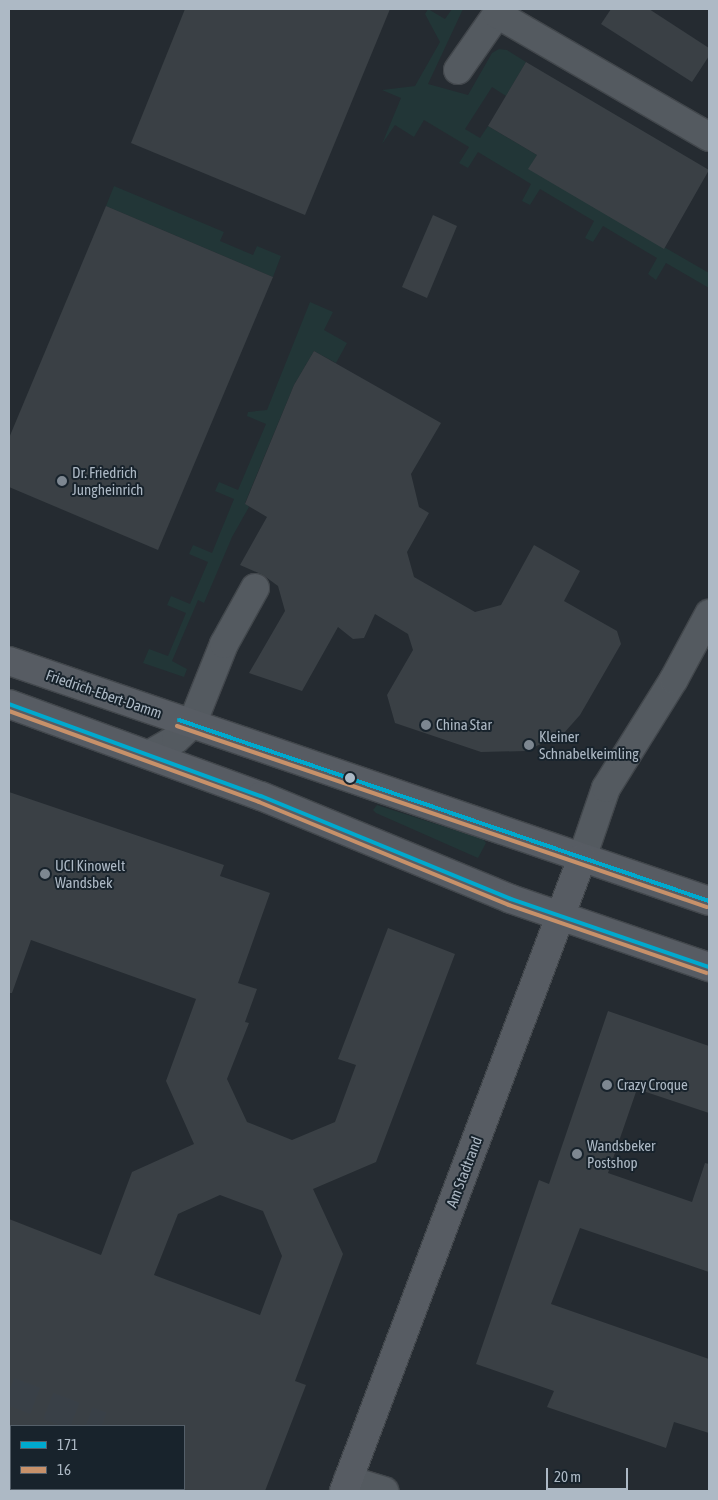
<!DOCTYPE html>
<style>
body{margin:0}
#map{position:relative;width:718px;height:1500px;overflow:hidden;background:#252b31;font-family:"Asap Condensed",sans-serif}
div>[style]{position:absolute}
.green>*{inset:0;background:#223637}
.building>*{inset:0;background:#3a4045}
.minor-tunnel>*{height:28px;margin-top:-14px;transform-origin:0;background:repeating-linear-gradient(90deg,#394047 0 28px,transparent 0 42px)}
.roads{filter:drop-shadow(1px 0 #42474c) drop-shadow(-1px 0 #42474c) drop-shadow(0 1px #42474c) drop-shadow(0 -1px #42474c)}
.minor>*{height:28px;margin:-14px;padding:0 14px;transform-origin:14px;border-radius:14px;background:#545a60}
.major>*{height:28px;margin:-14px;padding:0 14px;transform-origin:14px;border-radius:14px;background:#575c63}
.bus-1>*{height:4px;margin:-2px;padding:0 2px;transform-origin:2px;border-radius:2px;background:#00a9ce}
.bus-2>*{height:4px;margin:-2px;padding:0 2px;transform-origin:2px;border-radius:2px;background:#c7916a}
.dots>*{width:14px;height:14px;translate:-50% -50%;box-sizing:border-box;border:2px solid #18232c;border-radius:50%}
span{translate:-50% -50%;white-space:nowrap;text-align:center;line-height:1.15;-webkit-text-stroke:4px #18232c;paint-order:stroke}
.poi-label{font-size:15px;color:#adb9c5}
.left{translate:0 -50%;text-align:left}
.street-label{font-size:15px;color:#adb9c5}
.frame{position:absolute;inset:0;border:10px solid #adb9c5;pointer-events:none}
.legend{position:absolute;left:10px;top:1425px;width:175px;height:65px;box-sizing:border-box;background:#18232c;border:1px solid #545f69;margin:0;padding:6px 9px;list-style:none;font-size:15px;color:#adb9c5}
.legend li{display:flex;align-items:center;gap:10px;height:25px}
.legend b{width:25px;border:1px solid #545f69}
.scale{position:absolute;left:546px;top:1468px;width:82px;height:22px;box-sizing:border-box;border:2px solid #adb9c5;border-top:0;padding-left:6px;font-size:15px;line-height:18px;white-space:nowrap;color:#adb9c5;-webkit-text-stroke:4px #18232c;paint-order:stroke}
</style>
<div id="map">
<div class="green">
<i style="clip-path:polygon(428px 9px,445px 19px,452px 9px,463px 9px,428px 84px,468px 95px,492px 53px,499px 49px,507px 50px,526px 62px,506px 96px,492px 87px,465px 129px,480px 138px,488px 126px,537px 155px,529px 169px,709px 273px,709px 288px,666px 263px,656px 280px,648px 274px,657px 258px,603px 226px,593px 242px,585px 238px,594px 221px,540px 189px,530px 205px,522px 201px,531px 184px,478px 152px,468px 168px,459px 163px,469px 147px,424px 120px,414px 137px,395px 125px,382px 144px,401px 98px,382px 90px,415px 86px,440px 42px,425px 14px)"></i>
<i style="clip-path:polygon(114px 186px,224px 232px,220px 241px,253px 255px,257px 246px,281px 256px,273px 277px,106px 206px)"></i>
<i style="clip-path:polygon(310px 302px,333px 312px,324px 330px,347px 343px,336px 363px,314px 351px,294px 385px,245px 503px,249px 507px,232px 537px,204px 603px,198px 600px,172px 661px,187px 669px,184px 677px,143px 663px,149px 649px,168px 656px,186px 613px,167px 605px,171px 596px,190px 604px,208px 562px,189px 554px,193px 545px,212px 553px,234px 499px,215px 491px,219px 482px,238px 490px,266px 424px,247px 416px,248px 412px,267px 410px)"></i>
<i style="clip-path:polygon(377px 805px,483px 839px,486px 843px,478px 858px,376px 813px,373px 810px)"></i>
</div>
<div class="building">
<i style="clip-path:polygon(185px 9px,390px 9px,305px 215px,131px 143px)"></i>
<i style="clip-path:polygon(611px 9px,649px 9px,709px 48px,709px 56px,692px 82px,601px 24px)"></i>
<i style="clip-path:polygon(526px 62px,709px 170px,664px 249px,528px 169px,537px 155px,488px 126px)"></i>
<i style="clip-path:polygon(106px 206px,273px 277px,158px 550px,9px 487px,9px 438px)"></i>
<i style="clip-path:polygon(433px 215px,457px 226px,427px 298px,402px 287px)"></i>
<i style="clip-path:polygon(314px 351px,441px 423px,411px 474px,419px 507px,429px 513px,407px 552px,414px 577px,475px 612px,501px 605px,534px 545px,580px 571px,564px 601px,617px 631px,621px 644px,580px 715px,564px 733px,526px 751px,481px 752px,395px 723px,387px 695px,413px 650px,408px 634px,375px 614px,364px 638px,353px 639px,338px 627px,302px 691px,249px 673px,285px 611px,278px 586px,263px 575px,240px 565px,267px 517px,245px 504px,294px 385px)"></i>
<i style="clip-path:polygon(evenodd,9px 792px,224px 865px,220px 876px,270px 893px,238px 983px,257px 989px,245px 1022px,249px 1023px,227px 1079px,247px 1122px,292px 1140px,335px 1122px,356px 1065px,338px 1059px,388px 928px,455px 954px,376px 1162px,313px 1189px,343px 1254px,295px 1381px,306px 1385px,265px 1491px,184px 1491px,184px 1426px,9px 1426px,9px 1219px,101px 1255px,132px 1172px,194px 1144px,166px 1081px,196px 999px,31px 940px,12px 993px,9px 993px,9px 792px,220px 1195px,263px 1211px,282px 1256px,260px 1315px,154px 1275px,178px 1214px,220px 1195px)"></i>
<i style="clip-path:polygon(608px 1011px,709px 1046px,709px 1113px,637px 1089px,608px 1173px,692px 1202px,705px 1163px,709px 1164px,709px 1272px,580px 1228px,551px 1304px,709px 1359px,709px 1433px,674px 1422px,666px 1448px,547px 1407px,554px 1391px,476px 1364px,539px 1180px,549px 1184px)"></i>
</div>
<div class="minor-tunnel">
<i style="left:9px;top:1391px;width:99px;rotate:20.6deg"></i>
<i style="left:18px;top:1491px;width:2px;rotate:-63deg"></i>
<i style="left:163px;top:1491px;width:2px;rotate:-63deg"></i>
</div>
<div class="roads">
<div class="minor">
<i style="left:458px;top:70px;width:68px;rotate:-55.1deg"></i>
<i style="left:497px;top:14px;width:245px;rotate:30.1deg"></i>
<i style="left:150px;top:754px;width:30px;rotate:-30deg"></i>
<i style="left:176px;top:739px;width:22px;rotate:-43deg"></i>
<i style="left:192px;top:724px;width:86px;rotate:-68.2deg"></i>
<i style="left:224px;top:644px;width:64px;rotate:-61deg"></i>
<i style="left:582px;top:858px;width:74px;rotate:-71.1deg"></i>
<i style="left:606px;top:788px;width:128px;rotate:-58deg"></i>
<i style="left:674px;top:679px;width:74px;rotate:-61.7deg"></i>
<i style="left:348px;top:1480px;width:38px;rotate:17deg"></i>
</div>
<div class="major">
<i style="left:9px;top:661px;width:740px;rotate:18.92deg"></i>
<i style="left:9px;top:704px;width:268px;rotate:20.1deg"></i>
<i style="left:261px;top:796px;width:270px;rotate:22.4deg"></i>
<i style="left:511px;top:899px;width:209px;rotate:19deg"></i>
<i style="left:344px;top:1491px;width:676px;rotate:-69.39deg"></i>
</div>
</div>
<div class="bus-1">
<i style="left:9px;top:704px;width:268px;rotate:20.1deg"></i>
<i style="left:261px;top:796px;width:270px;rotate:22.4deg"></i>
<i style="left:511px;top:899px;width:209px;rotate:19deg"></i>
<i style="left:179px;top:720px;width:560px;rotate:18.86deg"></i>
</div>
<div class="bus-2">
<i style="left:9px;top:711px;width:266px;rotate:20deg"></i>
<i style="left:259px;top:802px;width:270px;rotate:22.4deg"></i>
<i style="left:509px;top:905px;width:209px;rotate:19deg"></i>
<i style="left:177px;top:726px;width:560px;rotate:18.86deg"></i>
</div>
<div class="dots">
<i style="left:62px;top:481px;background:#7d8791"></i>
<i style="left:426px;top:725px;background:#7d8791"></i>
<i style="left:529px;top:745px;background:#7d8791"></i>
<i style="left:350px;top:778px;background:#adb9c5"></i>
<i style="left:45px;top:874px;background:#7d8791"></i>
<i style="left:607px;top:1085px;background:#7d8791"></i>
<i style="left:577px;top:1154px;background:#7d8791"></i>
</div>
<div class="poi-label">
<span class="left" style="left:72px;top:481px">Dr. Friedrich<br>Jungheinrich</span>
<span class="left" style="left:436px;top:725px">China Star</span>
<span class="left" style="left:539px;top:745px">Kleiner<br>Schnabelkeimling</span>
<span class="left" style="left:55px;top:874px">UCI Kinowelt<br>Wandsbek</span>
<span class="left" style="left:617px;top:1085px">Crazy Croque</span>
<span class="left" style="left:587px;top:1154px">Wandsbeker<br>Postshop</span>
</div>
<div class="street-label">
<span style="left:104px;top:694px;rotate:19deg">Friedrich-Ebert-Damm</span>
<span style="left:464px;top:1172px;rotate:-69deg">Am Stadtrand</span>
</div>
<div class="frame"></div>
<ul class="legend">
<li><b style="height:6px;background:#00a9ce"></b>171</li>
<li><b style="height:6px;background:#c7916a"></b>16</li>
</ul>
<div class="scale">20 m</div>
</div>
